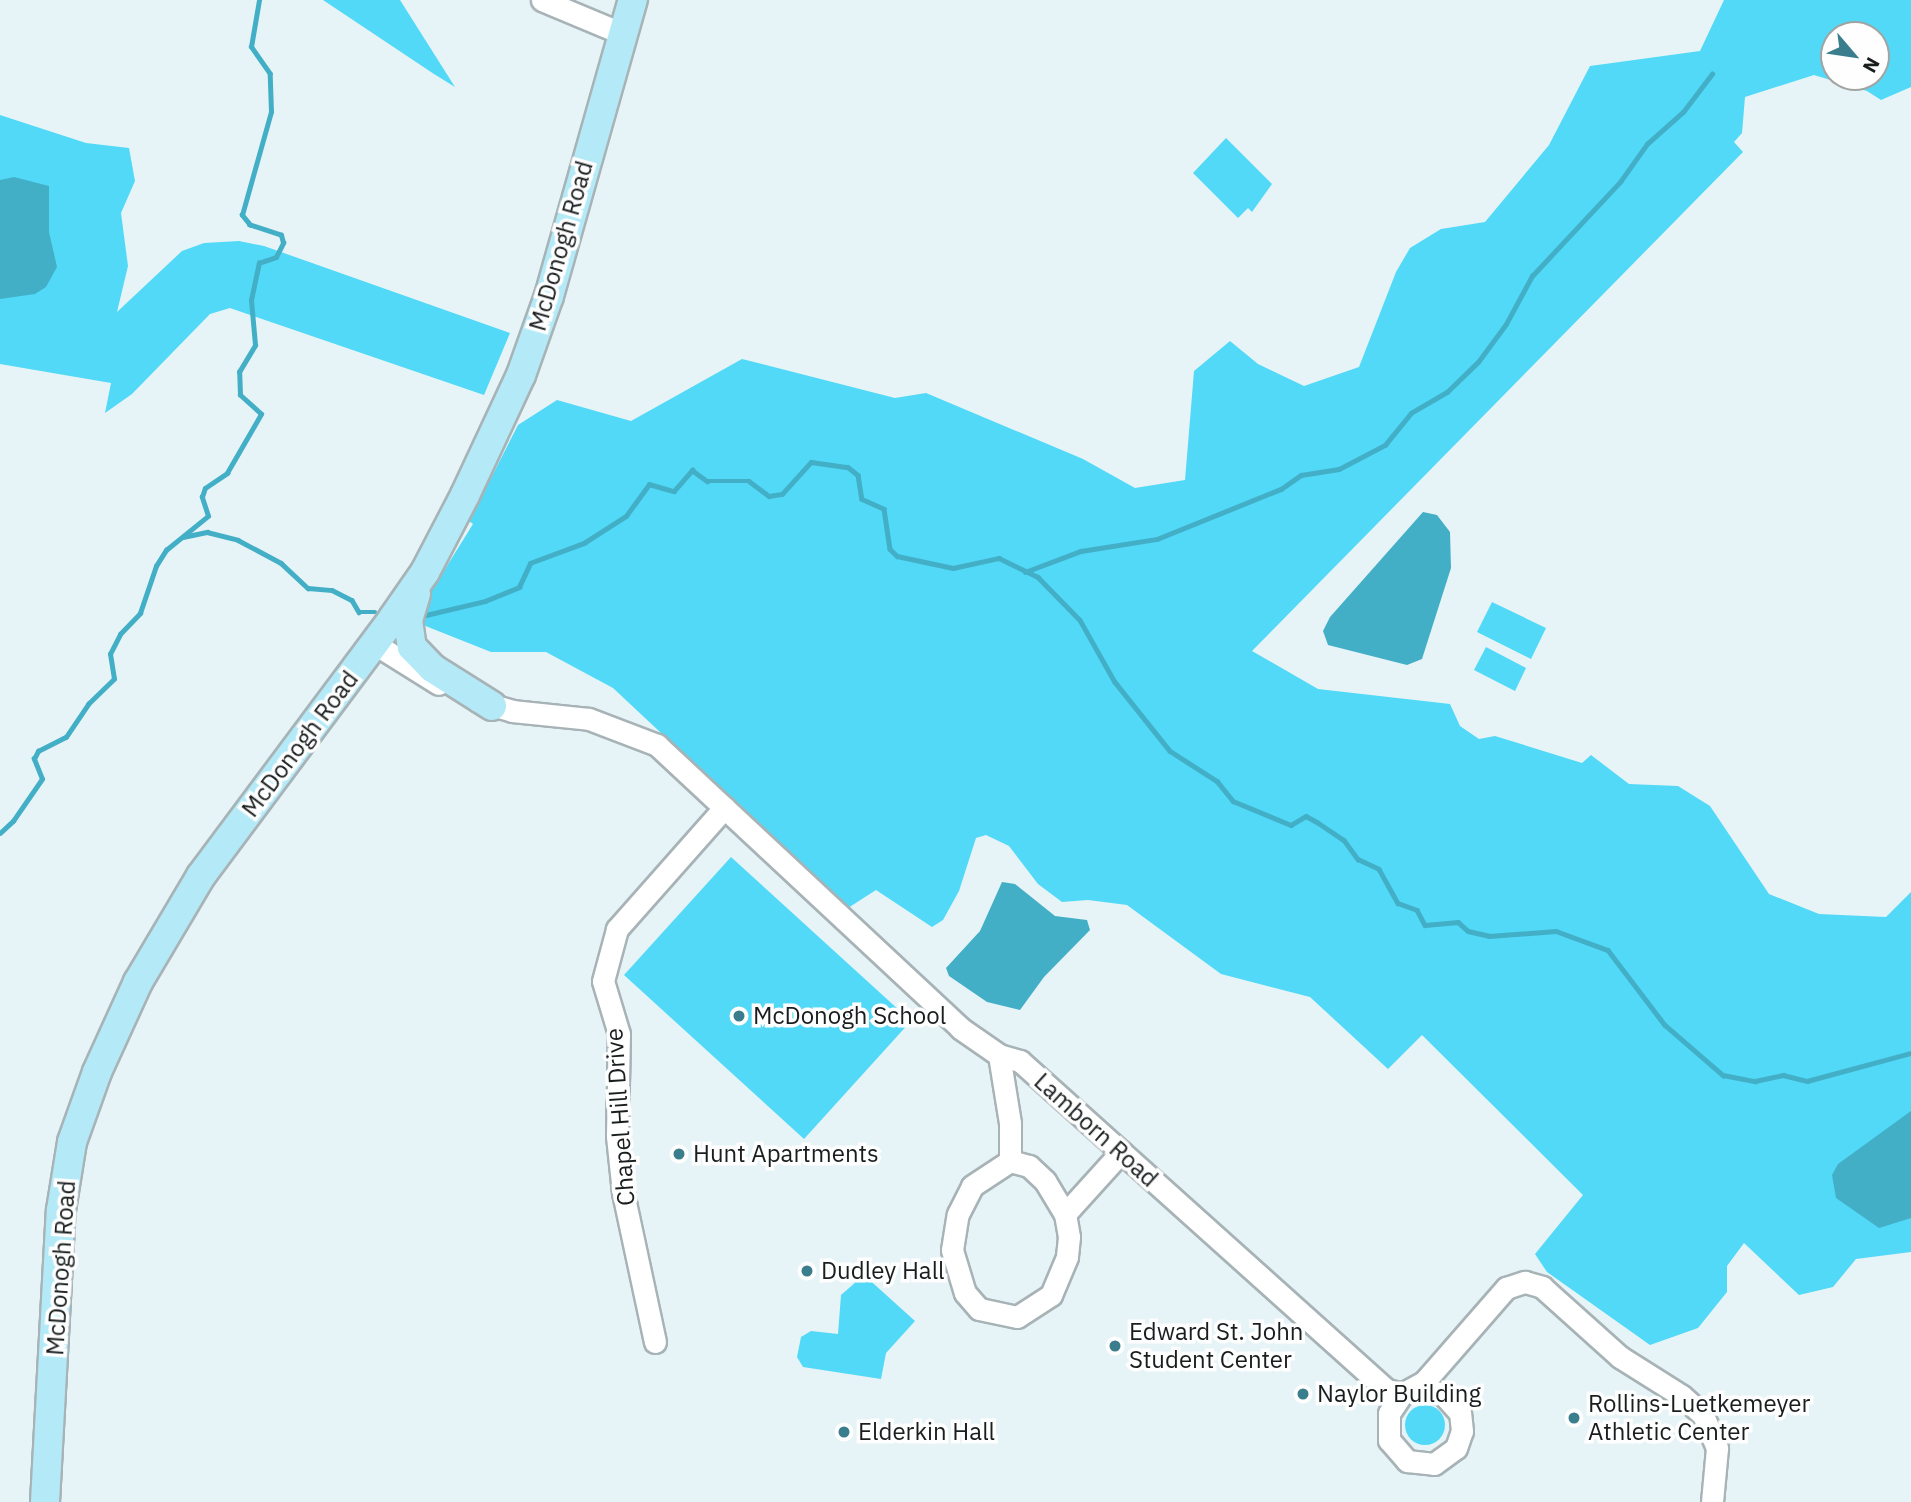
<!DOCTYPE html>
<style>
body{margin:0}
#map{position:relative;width:1911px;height:1502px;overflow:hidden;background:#e7f4f7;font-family:"IBM Plex Sans",sans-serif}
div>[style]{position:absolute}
.green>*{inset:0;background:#51d9f7}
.round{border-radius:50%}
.water>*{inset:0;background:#43afc7}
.stream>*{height:4.5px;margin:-2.25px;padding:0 2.25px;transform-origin:2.25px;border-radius:2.25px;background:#43afc7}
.roads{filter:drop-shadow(2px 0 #a7b3b6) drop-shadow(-2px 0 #a7b3b6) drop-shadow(0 2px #a7b3b6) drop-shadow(0 -2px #a7b3b6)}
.minor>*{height:21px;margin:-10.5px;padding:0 10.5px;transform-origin:10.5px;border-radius:10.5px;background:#fff}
.major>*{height:28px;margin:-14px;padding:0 14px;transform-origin:14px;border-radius:14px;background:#b4eaf7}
.dots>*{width:19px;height:19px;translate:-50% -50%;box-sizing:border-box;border:4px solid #fefefe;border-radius:50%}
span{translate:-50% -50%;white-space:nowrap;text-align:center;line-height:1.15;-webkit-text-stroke:7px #fefefe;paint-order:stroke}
.street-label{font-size:24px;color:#191d1e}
.poi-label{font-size:24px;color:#191d1e}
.left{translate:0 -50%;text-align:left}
.north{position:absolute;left:1820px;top:21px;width:70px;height:70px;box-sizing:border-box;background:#fefefe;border:2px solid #a2a4a4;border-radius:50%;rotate:119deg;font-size:19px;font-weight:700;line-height:28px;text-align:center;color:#191d1e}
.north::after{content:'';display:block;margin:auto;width:24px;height:32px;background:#3a7e8d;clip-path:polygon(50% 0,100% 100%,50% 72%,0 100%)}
</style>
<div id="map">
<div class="green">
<i style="clip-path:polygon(323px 0,400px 0,455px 87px,434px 74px)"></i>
<i style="clip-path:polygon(evenodd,1724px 0,1911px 0,1911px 87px,1881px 100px,1867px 91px,1814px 75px,1745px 97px,1742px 133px,1734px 142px,1743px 152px,1252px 651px,1318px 689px,1450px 704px,1460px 726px,1479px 739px,1495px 736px,1582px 763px,1591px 755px,1629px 784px,1678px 786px,1710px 806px,1769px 894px,1819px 914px,1886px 917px,1911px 892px,1911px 1252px,1856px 1259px,1833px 1287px,1799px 1295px,1744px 1243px,1727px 1266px,1727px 1292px,1698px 1328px,1650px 1345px,1547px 1272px,1535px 1254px,1583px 1195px,1422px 1035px,1388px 1069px,1310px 997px,1221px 974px,1127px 905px,1088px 900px,1062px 902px,1038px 884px,1009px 846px,986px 835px,976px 838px,959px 891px,943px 920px,932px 927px,876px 890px,848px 908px,613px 688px,546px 652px,491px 652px,418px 623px,427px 598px,473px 524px,469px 521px,518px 425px,557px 400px,631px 421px,742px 359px,895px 398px,926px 393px,1083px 459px,1135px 488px,1185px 480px,1194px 371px,1230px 341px,1258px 364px,1304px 386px,1359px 367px,1396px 272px,1410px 248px,1441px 229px,1485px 222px,1549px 145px,1590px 66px,1700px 51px,1724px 0,1834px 35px,1876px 35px,1876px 77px,1834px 77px,1834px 35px)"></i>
<i style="clip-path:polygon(0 115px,86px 143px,129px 148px,135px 181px,121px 213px,128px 266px,117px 312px,182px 251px,204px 243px,239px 241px,264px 246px,510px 333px,484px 395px,230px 308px,210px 314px,132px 394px,105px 413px,111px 383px,0 364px)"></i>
<i style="clip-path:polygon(1226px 138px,1272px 184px,1252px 212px,1248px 208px,1238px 218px,1193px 173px)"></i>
<i style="clip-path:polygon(1492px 602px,1546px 628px,1531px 659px,1477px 632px)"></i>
<i style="clip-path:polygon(1486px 647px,1526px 668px,1515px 691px,1474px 670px)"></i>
<i style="clip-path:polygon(731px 857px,911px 1021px,804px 1139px,624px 975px)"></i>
<i style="clip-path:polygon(864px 1275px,915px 1321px,886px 1353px,881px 1379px,803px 1367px,797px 1357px,801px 1337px,811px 1331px,838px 1334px,841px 1295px)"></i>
<i class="round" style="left:1405px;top:1405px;width:40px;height:40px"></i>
</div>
<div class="water">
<i style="clip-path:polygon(14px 177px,49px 186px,49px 232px,57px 267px,46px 287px,35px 294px,0 299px,0 180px)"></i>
<i style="clip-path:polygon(1423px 512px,1437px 515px,1450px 532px,1451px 568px,1422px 659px,1407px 665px,1328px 645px,1323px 631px,1330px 617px)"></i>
<i style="clip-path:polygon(1002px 882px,1015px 884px,1055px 916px,1087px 920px,1090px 930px,1044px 977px,1020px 1010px,987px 1002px,949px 976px,946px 968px,980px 931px)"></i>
<i style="clip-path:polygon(1911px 1111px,1911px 1218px,1879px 1228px,1836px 1198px,1832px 1175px,1838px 1164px)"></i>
</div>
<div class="stream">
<i style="left:183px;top:537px;width:25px;rotate:-12deg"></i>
<i style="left:207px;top:532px;width:32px;rotate:14deg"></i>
<i style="left:238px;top:540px;width:49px;rotate:28.1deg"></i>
<i style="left:281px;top:563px;width:37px;rotate:43deg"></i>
<i style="left:308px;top:588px;width:24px;rotate:5deg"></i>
<i style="left:332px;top:590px;width:22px;rotate:27deg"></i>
<i style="left:352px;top:600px;width:14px;rotate:60deg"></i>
<i style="left:359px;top:612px;width:16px"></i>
<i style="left:1025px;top:572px;width:60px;rotate:-20.6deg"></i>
<i style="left:1081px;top:551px;width:77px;rotate:-9deg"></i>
<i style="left:1157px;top:539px;width:134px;rotate:-22deg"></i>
<i style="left:1281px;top:489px;width:24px;rotate:-35deg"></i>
<i style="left:1301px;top:475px;width:38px;rotate:-9deg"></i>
<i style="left:1339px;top:469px;width:52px;rotate:-27.6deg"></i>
<i style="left:1385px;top:445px;width:41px;rotate:-50.9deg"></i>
<i style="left:1411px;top:413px;width:42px;rotate:-30.3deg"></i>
<i style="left:1447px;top:392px;width:43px;rotate:-44.1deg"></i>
<i style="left:1478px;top:362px;width:47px;rotate:-53.6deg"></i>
<i style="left:1506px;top:324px;width:55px;rotate:-61.6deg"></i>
<i style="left:1532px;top:276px;width:129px;rotate:-46.9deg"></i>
<i style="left:1620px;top:182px;width:47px;rotate:-54.6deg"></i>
<i style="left:1647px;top:144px;width:48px;rotate:-41.6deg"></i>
<i style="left:1683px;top:112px;width:48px;rotate:-52.7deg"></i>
<i style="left:426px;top:615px;width:61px;rotate:-13.3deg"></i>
<i style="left:485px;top:601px;width:37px;rotate:-22deg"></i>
<i style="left:519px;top:587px;width:26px;rotate:-65deg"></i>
<i style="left:530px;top:563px;width:58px;rotate:-20.3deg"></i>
<i style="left:584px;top:543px;width:50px;rotate:-32.7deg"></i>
<i style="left:626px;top:516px;width:39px;rotate:-54deg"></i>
<i style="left:649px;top:484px;width:26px;rotate:16deg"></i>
<i style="left:674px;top:491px;width:28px;rotate:-49deg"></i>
<i style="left:692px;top:470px;width:19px;rotate:36deg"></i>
<i style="left:707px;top:481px;width:42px"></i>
<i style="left:749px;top:481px;width:25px;rotate:37deg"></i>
<i style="left:769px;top:496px;width:13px;rotate:-9deg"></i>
<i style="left:782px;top:494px;width:43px;rotate:-47.8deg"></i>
<i style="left:811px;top:462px;width:37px;rotate:8deg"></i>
<i style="left:848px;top:467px;width:13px;rotate:39deg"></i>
<i style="left:858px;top:475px;width:24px;rotate:81deg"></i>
<i style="left:862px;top:499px;width:24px;rotate:24deg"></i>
<i style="left:884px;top:509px;width:40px;rotate:81.5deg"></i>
<i style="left:890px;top:549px;width:10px;rotate:45deg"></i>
<i style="left:897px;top:556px;width:57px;rotate:12.1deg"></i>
<i style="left:953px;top:568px;width:47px;rotate:-12.3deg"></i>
<i style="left:999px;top:558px;width:43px;rotate:26deg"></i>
<i style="left:1038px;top:577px;width:60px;rotate:45.7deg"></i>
<i style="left:1080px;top:620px;width:71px;rotate:60.6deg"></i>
<i style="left:1115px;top:682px;width:88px;rotate:51.4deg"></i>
<i style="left:1170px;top:751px;width:56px;rotate:32.6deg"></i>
<i style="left:1217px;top:781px;width:26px;rotate:51deg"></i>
<i style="left:1233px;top:801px;width:63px;rotate:22.5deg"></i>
<i style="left:1291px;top:825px;width:17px;rotate:-31deg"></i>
<i style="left:1306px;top:816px;width:13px;rotate:29deg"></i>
<i style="left:1317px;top:822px;width:32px;rotate:34deg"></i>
<i style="left:1344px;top:840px;width:24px;rotate:54deg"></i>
<i style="left:1358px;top:859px;width:23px;rotate:25deg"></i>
<i style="left:1379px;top:869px;width:39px;rotate:61deg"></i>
<i style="left:1398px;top:903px;width:20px;rotate:20deg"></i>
<i style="left:1417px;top:910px;width:17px;rotate:62deg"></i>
<i style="left:1425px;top:925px;width:33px;rotate:-5deg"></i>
<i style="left:1458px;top:922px;width:13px;rotate:42deg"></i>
<i style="left:1468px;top:931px;width:22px;rotate:13deg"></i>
<i style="left:1489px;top:936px;width:67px;rotate:-4.3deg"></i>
<i style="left:1556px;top:931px;width:55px;rotate:20.1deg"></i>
<i style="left:1608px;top:950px;width:94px;rotate:52.8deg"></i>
<i style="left:1665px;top:1025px;width:77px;rotate:40.8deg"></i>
<i style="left:1723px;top:1075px;width:33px;rotate:11deg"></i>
<i style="left:1755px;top:1081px;width:29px;rotate:-12deg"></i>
<i style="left:1783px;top:1075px;width:25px;rotate:14deg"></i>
<i style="left:1807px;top:1081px;width:108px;rotate:-15.1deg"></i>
<i style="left:0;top:833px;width:18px;rotate:-43deg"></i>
<i style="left:13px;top:821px;width:51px;rotate:-55.4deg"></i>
<i style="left:42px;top:779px;width:22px;rotate:-112deg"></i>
<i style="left:34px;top:759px;width:9px;rotate:-63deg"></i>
<i style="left:38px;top:751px;width:31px;rotate:-27deg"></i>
<i style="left:66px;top:737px;width:40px;rotate:-56deg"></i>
<i style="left:88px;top:704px;width:36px;rotate:-44deg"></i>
<i style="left:114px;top:679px;width:25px;rotate:-99deg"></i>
<i style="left:110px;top:654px;width:22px;rotate:-63deg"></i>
<i style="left:120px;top:634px;width:29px;rotate:-46deg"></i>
<i style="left:140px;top:613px;width:50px;rotate:-71.2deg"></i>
<i style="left:156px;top:566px;width:19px;rotate:-58deg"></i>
<i style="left:166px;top:550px;width:54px;rotate:-39deg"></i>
<i style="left:208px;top:516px;width:20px;rotate:-108deg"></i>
<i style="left:202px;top:497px;width:9px;rotate:-72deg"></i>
<i style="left:205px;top:488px;width:27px;rotate:-34deg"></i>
<i style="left:227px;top:473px;width:68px;rotate:-60deg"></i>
<i style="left:261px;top:414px;width:28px;rotate:-138deg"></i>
<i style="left:240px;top:395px;width:23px;rotate:-92deg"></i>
<i style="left:239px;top:372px;width:31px;rotate:-59deg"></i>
<i style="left:255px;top:345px;width:45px;rotate:-95.1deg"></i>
<i style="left:251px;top:300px;width:38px;rotate:-78deg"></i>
<i style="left:259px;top:263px;width:18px;rotate:-19deg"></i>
<i style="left:276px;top:257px;width:16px;rotate:-63deg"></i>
<i style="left:283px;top:243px;width:8px;rotate:-104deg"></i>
<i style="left:281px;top:235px;width:33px;rotate:-162deg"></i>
<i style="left:250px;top:225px;width:13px;rotate:-129deg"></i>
<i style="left:242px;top:215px;width:107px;rotate:-74.3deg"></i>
<i style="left:271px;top:112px;width:38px;rotate:-92deg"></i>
<i style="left:270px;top:74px;width:33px;rotate:-125deg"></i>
<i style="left:251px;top:47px;width:48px;rotate:-80.3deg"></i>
</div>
<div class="roads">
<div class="minor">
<i style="left:542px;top:0;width:86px;rotate:22.7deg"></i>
<i style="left:375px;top:644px;width:75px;rotate:32deg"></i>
<i style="left:478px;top:701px;width:35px;rotate:16deg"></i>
<i style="left:512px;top:711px;width:77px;rotate:5.9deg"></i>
<i style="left:589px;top:719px;width:73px;rotate:20.9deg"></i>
<i style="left:657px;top:745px;width:415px;rotate:43deg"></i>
<i style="left:960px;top:1028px;width:47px;rotate:34.7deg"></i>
<i style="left:999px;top:1055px;width:22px;rotate:16deg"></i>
<i style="left:1020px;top:1061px;width:493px;rotate:41.9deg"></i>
<i style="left:1387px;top:1390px;width:16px;rotate:15deg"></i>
<i style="left:1402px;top:1394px;width:25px;rotate:-29deg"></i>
<i style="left:1424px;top:1382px;width:125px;rotate:-48.9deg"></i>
<i style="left:1506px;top:1288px;width:20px;rotate:-18deg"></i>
<i style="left:1525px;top:1282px;width:18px;rotate:16deg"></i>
<i style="left:1542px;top:1287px;width:105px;rotate:41.9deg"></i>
<i style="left:1620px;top:1357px;width:73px;rotate:32.2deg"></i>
<i style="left:1682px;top:1396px;width:28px;rotate:42deg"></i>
<i style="left:1703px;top:1415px;width:36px;rotate:67deg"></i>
<i style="left:1717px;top:1448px;width:54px;rotate:95.3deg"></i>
<i style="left:999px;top:1055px;width:69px;rotate:80.8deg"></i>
<i style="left:1010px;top:1123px;width:38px;rotate:90deg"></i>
<i style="left:1010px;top:1161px;width:20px;rotate:15deg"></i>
<i style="left:1029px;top:1166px;width:22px;rotate:43deg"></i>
<i style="left:1045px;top:1181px;width:39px;rotate:59deg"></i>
<i style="left:1065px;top:1214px;width:23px;rotate:80deg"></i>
<i style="left:1069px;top:1237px;width:20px;rotate:96deg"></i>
<i style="left:1067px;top:1257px;width:41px;rotate:112.8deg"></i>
<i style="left:1051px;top:1295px;width:40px;rotate:147.1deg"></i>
<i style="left:1017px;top:1317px;width:39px;rotate:-168deg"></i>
<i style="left:979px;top:1309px;width:21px;rotate:-131deg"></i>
<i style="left:965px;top:1293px;width:45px;rotate:-106.8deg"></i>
<i style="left:952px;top:1250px;width:36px;rotate:-81deg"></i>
<i style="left:958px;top:1214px;width:31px;rotate:-63deg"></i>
<i style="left:972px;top:1186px;width:45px;rotate:-33.3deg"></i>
<i style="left:1065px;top:1214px;width:84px;rotate:-47.9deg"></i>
<i style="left:655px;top:1342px;width:152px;rotate:-102.1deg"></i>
<i style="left:623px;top:1193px;width:57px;rotate:-96deg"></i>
<i style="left:617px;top:1136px;width:102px;rotate:-88.9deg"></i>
<i style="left:619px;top:1034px;width:55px;rotate:-106.8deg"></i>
<i style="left:603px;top:981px;width:54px;rotate:-74.9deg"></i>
<i style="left:617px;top:929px;width:162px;rotate:-48.5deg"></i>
<i style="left:1402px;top:1394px;width:23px;rotate:124deg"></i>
<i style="left:1389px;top:1413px;width:27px;rotate:90deg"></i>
<i style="left:1389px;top:1440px;width:28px;rotate:49deg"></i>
<i style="left:1407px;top:1461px;width:27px;rotate:6deg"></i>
<i style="left:1434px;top:1464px;width:27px;rotate:-36deg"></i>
<i style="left:1456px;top:1448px;width:18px;rotate:-71deg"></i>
<i style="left:1462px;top:1431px;width:18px;rotate:-96deg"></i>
<i style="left:1460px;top:1413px;width:27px;rotate:-132deg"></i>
<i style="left:1442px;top:1393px;width:30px;rotate:-174deg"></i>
</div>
<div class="major">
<i style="left:416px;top:594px;width:27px;rotate:107deg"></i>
<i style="left:408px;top:620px;width:27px;rotate:82deg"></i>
<i style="left:412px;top:647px;width:29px;rotate:46deg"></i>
<i style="left:432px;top:668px;width:71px;rotate:32.3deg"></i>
<i style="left:45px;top:1502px;width:292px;rotate:-86.9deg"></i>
<i style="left:61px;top:1210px;width:69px;rotate:-80.8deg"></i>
<i style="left:72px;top:1142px;width:74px;rotate:-70.3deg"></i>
<i style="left:97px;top:1072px;width:99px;rotate:-65.5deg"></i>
<i style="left:138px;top:982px;width:123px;rotate:-59.3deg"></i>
<i style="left:201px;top:876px;width:322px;rotate:-53.3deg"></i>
<i style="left:393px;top:618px;width:56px;rotate:-55.2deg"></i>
<i style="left:425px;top:572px;width:87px;rotate:-62.5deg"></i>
<i style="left:465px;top:495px;width:132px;rotate:-65deg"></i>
<i style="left:521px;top:375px;width:84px;rotate:-70.5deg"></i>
<i style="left:549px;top:296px;width:308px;rotate:-74.2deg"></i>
</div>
</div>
<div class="dots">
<i style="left:739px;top:1016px;background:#3a7e8d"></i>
<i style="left:679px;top:1154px;background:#3a7e8d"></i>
<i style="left:807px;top:1271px;background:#3a7e8d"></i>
<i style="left:1115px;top:1346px;background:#3a7e8d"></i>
<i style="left:1303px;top:1394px;background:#3a7e8d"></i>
<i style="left:1574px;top:1418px;background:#3a7e8d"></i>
<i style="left:844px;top:1432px;background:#3a7e8d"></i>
</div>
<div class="street-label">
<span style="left:561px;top:246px;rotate:-74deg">McDonogh Road</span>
<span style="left:300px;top:744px;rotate:-53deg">McDonogh Road</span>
<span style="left:620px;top:1117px;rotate:-94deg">Chapel Hill Drive</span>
<span style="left:1096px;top:1130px;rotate:42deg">Lamborn Road</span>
<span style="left:61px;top:1268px;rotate:-86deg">McDonogh Road</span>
</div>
<div class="poi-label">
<span class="left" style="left:753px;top:1016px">McDonogh School</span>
<span class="left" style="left:693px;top:1154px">Hunt Apartments</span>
<span class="left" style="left:821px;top:1271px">Dudley Hall</span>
<span class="left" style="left:1129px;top:1346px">Edward St. John<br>Student Center</span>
<span class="left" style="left:1317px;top:1394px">Naylor Building</span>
<span class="left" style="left:1588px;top:1418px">Rollins-Luetkemeyer<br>Athletic Center</span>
<span class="left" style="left:858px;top:1432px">Elderkin Hall</span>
</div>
<div class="north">N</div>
</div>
